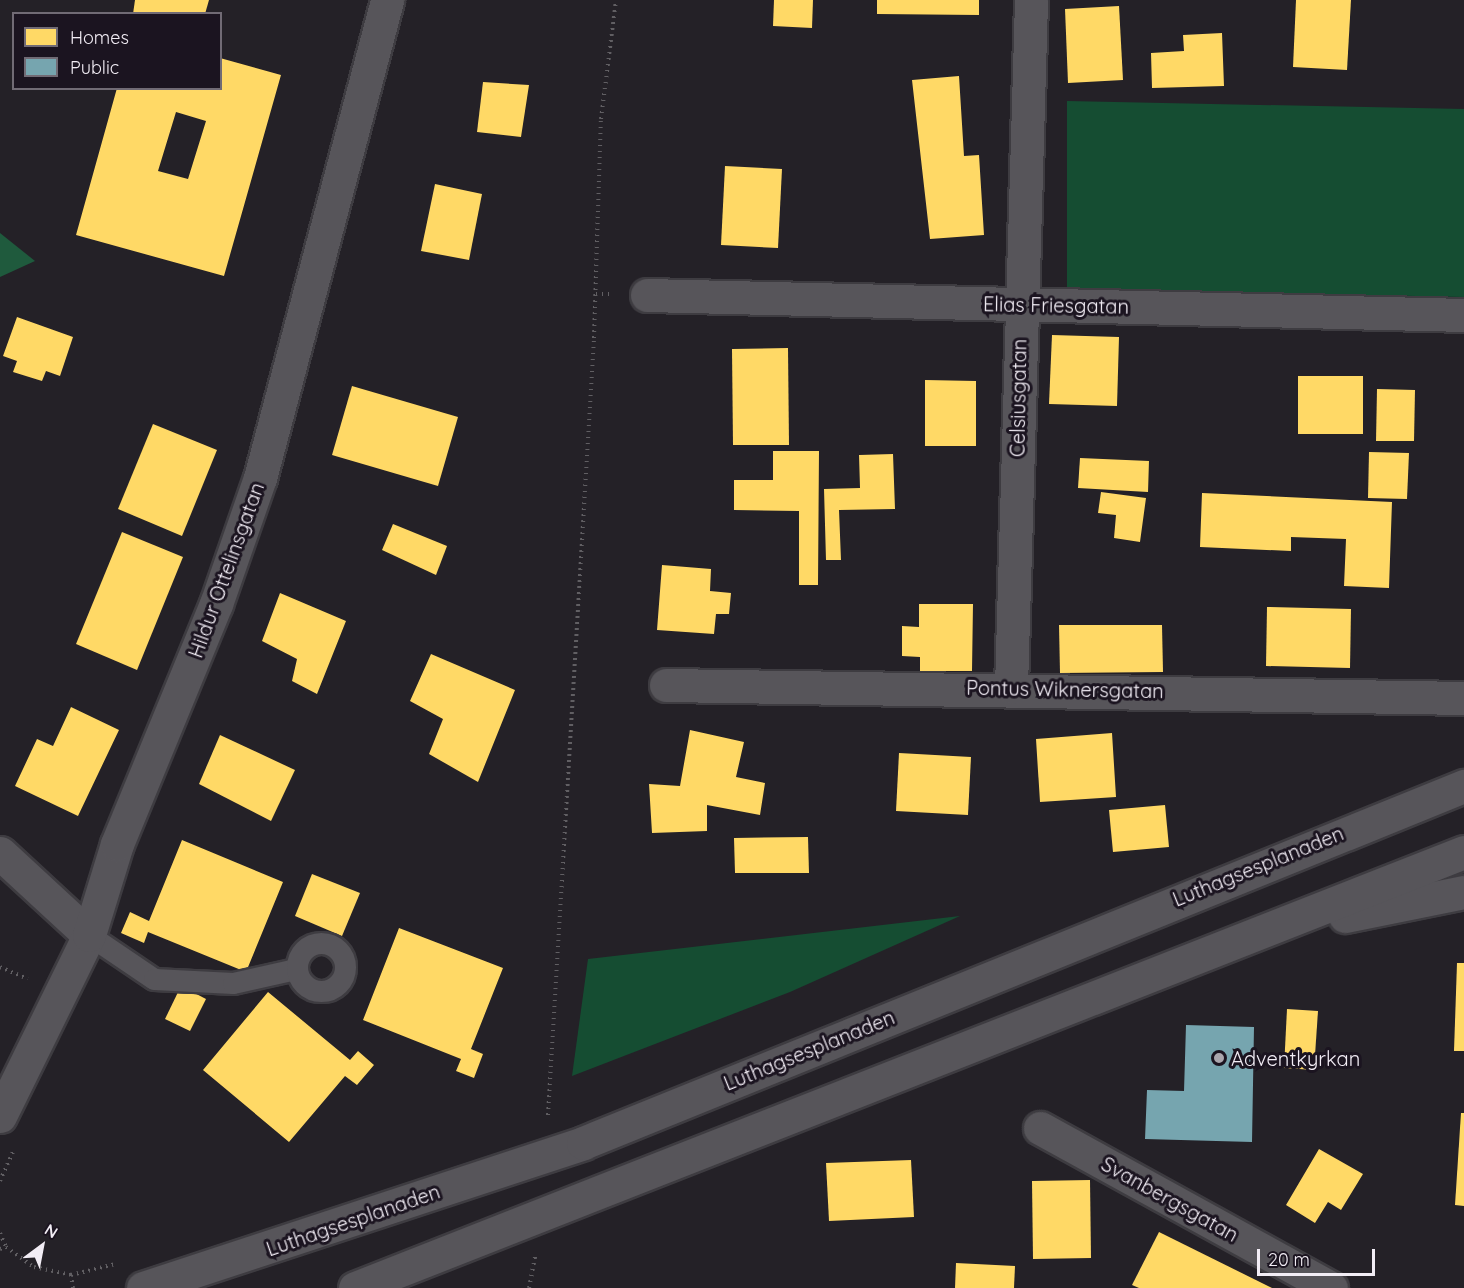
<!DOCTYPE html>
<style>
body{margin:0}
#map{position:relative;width:1464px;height:1288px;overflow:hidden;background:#242127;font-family:Quicksand,sans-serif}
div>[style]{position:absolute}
.green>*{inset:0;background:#154d32}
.forest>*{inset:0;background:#1f5a3d}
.homes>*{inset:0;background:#ffd966}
.public>*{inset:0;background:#76a5af}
.path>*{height:4px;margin-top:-2px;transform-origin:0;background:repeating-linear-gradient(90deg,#615f63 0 1.5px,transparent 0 6px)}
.roads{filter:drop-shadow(2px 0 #3e3c41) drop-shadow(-2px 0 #3e3c41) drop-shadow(0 2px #3e3c41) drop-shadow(0 -2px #3e3c41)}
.lane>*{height:21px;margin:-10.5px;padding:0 10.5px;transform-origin:10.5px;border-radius:10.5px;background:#57555a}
.lane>.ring{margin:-10.5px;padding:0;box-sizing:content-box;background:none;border:21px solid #57555a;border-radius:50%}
.street>*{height:33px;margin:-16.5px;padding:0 16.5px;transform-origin:16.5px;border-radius:16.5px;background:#57555a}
.secondary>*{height:33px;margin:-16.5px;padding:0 16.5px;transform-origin:16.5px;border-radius:16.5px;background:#57555a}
.dots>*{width:16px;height:16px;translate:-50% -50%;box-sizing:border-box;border:3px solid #1b1420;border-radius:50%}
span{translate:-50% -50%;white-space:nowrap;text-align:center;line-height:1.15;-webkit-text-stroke:6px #1b1420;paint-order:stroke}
.street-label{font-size:20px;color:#f2edf5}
.poi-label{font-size:20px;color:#f2edf5}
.left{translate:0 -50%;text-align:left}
.legend{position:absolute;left:12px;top:12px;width:210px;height:78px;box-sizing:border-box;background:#1b1420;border:2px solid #716b75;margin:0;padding:8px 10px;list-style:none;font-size:18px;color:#f2edf5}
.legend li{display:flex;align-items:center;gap:12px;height:30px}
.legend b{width:30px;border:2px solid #716b75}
.north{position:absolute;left:12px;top:1216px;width:60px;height:60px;-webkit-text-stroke:4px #1b1420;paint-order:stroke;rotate:32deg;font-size:16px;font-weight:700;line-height:24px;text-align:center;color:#f2edf5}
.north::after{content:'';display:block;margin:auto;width:21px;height:27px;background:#f2edf5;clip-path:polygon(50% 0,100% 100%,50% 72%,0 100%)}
.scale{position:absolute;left:1257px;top:1249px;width:118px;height:27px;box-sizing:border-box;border:3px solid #f2edf5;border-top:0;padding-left:8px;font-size:18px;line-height:21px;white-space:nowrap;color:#f2edf5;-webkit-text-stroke:4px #1b1420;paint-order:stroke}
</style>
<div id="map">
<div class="green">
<i style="clip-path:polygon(1067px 101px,1464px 109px,1464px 297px,1067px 289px)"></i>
<i style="clip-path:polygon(960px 916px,790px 992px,572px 1076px,588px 959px)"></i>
</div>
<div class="forest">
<i style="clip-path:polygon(0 233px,35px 261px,0 277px)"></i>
</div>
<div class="homes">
<i style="clip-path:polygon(135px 0,209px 0,205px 14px,133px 14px)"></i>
<i style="clip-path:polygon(774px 0,813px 0,812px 28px,773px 26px)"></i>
<i style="clip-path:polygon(877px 0,979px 0,979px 15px,877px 14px)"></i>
<i style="clip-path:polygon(1296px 0,1351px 0,1347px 70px,1293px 67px)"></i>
<i style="clip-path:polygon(1119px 6px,1123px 80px,1068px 83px,1065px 9px)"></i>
<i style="clip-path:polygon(1222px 33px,1224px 86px,1152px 88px,1151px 53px,1184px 51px,1183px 35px)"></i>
<i style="clip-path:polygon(evenodd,220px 58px,281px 75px,224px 276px,76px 235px,117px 88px,220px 88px,220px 58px,176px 112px,206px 121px,188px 179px,158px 171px,176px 112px)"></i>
<i style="clip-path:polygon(959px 76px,964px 156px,979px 155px,984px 235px,930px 239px,912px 80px)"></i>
<i style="clip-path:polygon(483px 82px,529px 85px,521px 137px,477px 132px)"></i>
<i style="clip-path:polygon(725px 166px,782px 169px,778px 248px,721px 245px)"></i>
<i style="clip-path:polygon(435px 184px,482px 194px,469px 260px,421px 251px)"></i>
<i style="clip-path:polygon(17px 317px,73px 337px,60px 376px,46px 371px,42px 381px,13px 372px,17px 361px,3px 356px)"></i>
<i style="clip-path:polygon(1052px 335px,1119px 337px,1117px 406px,1049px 404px)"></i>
<i style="clip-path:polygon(788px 348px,789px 445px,733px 445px,732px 349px)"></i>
<i style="clip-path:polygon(1298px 376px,1363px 376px,1363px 434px,1298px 434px)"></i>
<i style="clip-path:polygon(925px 380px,976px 381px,976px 446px,925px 446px)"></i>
<i style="clip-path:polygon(352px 386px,458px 417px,438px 486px,332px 455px)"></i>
<i style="clip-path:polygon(1377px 389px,1415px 390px,1414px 441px,1376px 441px)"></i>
<i style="clip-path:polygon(153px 424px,217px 450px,182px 536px,118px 509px)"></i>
<i style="clip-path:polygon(773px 451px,819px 451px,818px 585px,799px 585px,799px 511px,734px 510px,734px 480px,773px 480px)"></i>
<i style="clip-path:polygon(1369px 452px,1409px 453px,1407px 499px,1368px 498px)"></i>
<i style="clip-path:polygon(893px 454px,895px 509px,839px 510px,841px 560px,826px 560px,824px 489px,860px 488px,859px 455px)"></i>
<i style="clip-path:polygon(1080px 458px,1149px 461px,1148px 492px,1078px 488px)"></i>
<i style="clip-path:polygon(1101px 492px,1146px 498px,1140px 542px,1114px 538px,1116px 515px,1098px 513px)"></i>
<i style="clip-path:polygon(1202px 493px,1392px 502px,1389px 588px,1344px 586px,1346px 539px,1291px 537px,1291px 551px,1200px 547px)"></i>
<i style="clip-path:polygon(393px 524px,447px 546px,436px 575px,382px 550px)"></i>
<i style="clip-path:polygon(122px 532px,183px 557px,137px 670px,76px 644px)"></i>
<i style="clip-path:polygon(662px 565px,711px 569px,710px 591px,731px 593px,729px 614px,716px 614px,714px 634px,657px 630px)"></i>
<i style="clip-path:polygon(280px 593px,346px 621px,317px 694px,292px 681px,297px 659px,262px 641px)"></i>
<i style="clip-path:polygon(919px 604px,973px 604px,972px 671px,920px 671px,920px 657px,902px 656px,902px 626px,919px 627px)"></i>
<i style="clip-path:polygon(1267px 607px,1351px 609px,1350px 668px,1266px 666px)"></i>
<i style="clip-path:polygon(1059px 625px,1162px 625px,1163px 672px,1060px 673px)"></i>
<i style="clip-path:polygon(431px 654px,515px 690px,478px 782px,429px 754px,443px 719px,410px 701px)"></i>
<i style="clip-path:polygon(71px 707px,119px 730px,78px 816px,15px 786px,37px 739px,53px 746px)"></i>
<i style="clip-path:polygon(690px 730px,744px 742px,736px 777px,765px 783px,760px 815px,707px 805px,707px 831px,652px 833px,649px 784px,680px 786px)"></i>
<i style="clip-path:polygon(1112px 733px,1116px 797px,1040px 802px,1036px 739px)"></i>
<i style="clip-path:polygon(220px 735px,295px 770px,271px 821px,199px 784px)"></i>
<i style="clip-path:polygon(899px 753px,971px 757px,968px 815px,896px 811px)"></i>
<i style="clip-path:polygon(1165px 805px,1169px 847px,1113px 852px,1109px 810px)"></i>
<i style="clip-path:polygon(808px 837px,809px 873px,735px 873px,734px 838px)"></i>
<i style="clip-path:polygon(182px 840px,283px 882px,246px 972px,148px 932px,144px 943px,121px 933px,130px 912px,149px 921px)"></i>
<i style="clip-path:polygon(312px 874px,360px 893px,342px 936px,295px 916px)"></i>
<i style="clip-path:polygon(399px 928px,503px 968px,471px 1049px,483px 1054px,474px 1078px,456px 1071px,461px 1059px,363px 1020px)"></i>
<i style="clip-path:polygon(1457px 963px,1464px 963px,1464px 1051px,1454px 1051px)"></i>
<i style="clip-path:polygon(181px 986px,206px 999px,190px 1031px,165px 1019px)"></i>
<i style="clip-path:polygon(268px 992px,350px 1060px,358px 1051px,374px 1065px,357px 1085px,345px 1076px,289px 1142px,203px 1070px)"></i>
<i style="clip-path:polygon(1287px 1009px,1318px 1011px,1314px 1070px,1284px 1068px)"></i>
<i style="clip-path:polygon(1461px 1113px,1464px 1113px,1464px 1206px,1455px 1205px)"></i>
<i style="clip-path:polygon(1319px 1149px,1363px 1174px,1341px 1210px,1328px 1202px,1315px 1223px,1286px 1205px)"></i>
<i style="clip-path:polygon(911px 1160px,914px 1217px,829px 1221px,826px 1163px)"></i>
<i style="clip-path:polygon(1090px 1180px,1091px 1258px,1033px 1259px,1032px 1181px)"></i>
<i style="clip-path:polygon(1159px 1232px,1272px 1288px,1139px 1288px,1132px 1285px)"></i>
<i style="clip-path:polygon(956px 1263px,1015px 1266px,1014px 1288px,955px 1288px)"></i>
</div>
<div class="public">
<i style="clip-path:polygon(1186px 1025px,1254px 1027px,1252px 1142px,1145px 1139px,1147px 1090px,1184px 1091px)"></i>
</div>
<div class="path">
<i style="left:596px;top:294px;width:14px"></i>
<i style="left:0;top:967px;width:30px;rotate:23deg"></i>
<i style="left:548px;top:1115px;width:778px;rotate:-86.61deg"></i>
<i style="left:594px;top:338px;width:219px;rotate:-88.2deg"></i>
<i style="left:601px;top:119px;width:120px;rotate:-82.8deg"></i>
<i style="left:0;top:1181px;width:35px;rotate:-66deg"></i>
<i style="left:0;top:1233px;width:15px;rotate:67deg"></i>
<i style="left:0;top:1249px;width:6px;rotate:-18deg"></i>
<i style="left:6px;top:1247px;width:34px;rotate:36deg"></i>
<i style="left:34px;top:1267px;width:38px;rotate:12deg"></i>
<i style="left:73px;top:1288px;width:13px;rotate:-99deg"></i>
<i style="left:71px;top:1275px;width:45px;rotate:-14deg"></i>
<i style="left:529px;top:1288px;width:33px;rotate:-79deg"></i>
</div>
<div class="roads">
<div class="lane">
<i style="left:89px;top:935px;width:78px;rotate:34.1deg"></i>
<i style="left:154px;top:979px;width:79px;rotate:2.9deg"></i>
<i style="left:233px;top:983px;width:64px;rotate:-12.7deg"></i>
<i class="ring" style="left:297px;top:943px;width:27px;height:27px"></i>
</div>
<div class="street">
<i style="left:647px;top:295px;width:817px;rotate:1.4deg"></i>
<i style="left:666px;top:685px;width:798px;rotate:0.93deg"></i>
<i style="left:1011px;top:687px;width:687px;rotate:-88.33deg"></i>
<i style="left:0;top:853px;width:121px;rotate:42.7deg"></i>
<i style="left:0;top:1116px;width:202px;rotate:-63.8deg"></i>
<i style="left:89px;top:935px;width:95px;rotate:-72.9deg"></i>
<i style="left:117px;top:844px;width:260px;rotate:-67.6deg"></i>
<i style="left:216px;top:604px;width:133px;rotate:-70.8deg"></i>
<i style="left:260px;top:478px;width:495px;rotate:-75.1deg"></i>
<i style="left:1040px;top:1128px;width:332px;rotate:28.8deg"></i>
</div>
<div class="secondary">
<i style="left:1345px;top:916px;width:121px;rotate:-11.4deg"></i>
<i style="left:143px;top:1288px;width:463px;rotate:-18.2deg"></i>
<i style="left:583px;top:1143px;width:951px;rotate:-22.06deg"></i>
<i style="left:355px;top:1288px;width:1192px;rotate:-21.46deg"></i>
</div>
</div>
<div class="dots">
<i style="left:1219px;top:1058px;background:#aaa6ad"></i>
</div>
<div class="street-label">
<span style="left:1056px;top:305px;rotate:1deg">Elias Friesgatan</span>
<span style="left:1018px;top:398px;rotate:-89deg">Celsiusgatan</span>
<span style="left:226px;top:570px;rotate:-70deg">Hildur Ottelinsgatan</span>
<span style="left:1065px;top:689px;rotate:1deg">Pontus Wiknersgatan</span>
<span style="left:1258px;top:866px;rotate:-22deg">Luthagsesplanaden</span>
<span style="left:809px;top:1050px;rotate:-22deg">Luthagsesplanaden</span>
<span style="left:1170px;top:1199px;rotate:29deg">Svanbergsgatan</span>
<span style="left:353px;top:1220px;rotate:-19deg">Luthagsesplanaden</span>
</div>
<div class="poi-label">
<span class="left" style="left:1231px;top:1058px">Adventkyrkan</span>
</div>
<ul class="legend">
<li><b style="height:16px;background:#ffd966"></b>Homes</li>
<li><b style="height:16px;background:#76a5af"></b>Public</li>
</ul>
<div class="north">N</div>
<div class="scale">20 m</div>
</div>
